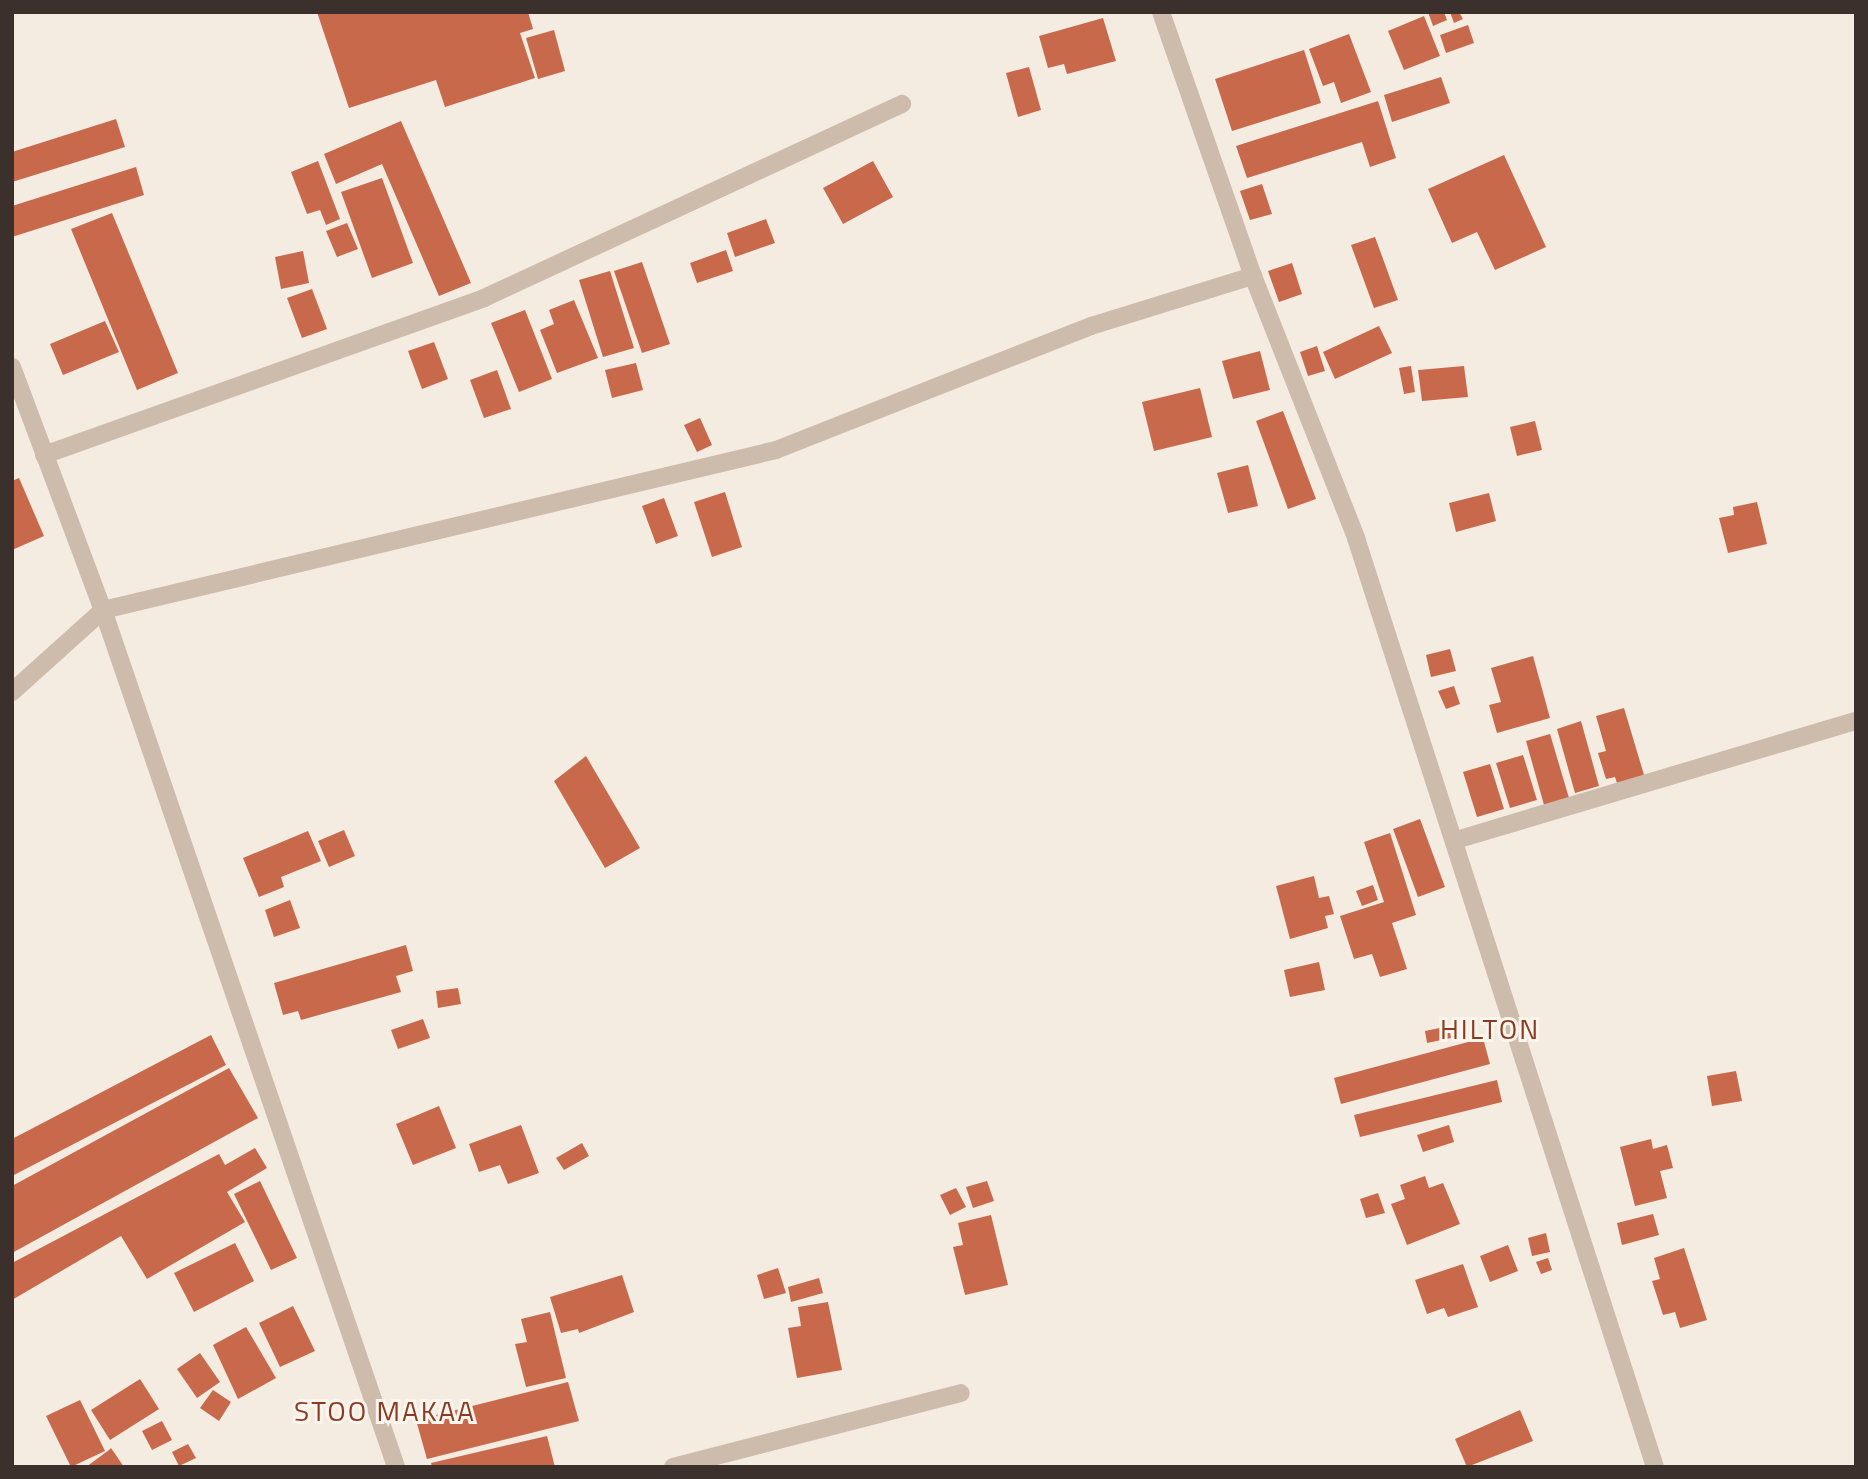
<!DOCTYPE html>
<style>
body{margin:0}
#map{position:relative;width:1868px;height:1479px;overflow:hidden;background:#f4ebe1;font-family:"Titillium Web",sans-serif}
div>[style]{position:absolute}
.building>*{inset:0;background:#c8694b}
.minor>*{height:18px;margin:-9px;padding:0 9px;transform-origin:9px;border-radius:9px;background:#cdbbac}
span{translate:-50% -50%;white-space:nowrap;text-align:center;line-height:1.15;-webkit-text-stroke:6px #fbf5ee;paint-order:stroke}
.quarter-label{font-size:28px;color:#8c3b22;letter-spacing:2px}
.frame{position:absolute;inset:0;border:14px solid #3b302b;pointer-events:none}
</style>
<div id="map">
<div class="building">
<i style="clip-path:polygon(317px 12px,528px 12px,533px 29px,520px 33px,535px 78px,445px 107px,436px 80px,349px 108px)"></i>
<i style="clip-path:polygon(1428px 12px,1444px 12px,1447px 20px,1433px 26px)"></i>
<i style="clip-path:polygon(1450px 12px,1459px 12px,1463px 19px,1454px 23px)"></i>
<i style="clip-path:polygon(1424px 16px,1440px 56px,1404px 70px,1388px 31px)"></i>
<i style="clip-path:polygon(1103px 18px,1116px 61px,1067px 74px,1064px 64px,1048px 68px,1039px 36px)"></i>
<i style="clip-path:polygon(1468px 25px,1474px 43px,1446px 53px,1440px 35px)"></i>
<i style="clip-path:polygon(554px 30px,565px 71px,538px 79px,526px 38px)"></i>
<i style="clip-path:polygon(1349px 34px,1371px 92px,1341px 103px,1334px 82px,1323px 86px,1309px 49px)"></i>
<i style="clip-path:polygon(1304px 50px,1321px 103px,1232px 131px,1215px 79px)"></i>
<i style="clip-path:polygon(1029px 67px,1041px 110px,1018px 117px,1006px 73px)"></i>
<i style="clip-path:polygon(1441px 77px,1450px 103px,1392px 122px,1384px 95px)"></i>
<i style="clip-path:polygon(1378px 101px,1396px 158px,1370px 167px,1362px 142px,1247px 178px,1236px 146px)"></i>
<i style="clip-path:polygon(116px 119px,125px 147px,12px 182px,12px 152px)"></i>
<i style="clip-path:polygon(401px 121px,471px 283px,439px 296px,382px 164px,336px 184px,324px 154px)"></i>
<i style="clip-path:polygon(1504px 155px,1546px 247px,1495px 270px,1477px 232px,1452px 243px,1428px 189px)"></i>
<i style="clip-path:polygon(318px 161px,340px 219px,326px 225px,320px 210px,307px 214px,291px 172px)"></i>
<i style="clip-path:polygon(873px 161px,893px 197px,843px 224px,823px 188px)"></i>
<i style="clip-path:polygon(136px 167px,144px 195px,12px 237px,12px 206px)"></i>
<i style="clip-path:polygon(382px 178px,413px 263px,372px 278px,341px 192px)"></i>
<i style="clip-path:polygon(1262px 184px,1272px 214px,1250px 220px,1240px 191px)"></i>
<i style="clip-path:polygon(112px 213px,178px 373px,137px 390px,71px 229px)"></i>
<i style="clip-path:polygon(766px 219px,775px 243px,735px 257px,727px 233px)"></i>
<i style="clip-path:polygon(347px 223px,358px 249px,337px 257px,326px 231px)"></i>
<i style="clip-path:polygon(1375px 237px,1398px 300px,1374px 308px,1351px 245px)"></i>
<i style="clip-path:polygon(726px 250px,733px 271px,697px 283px,690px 263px)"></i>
<i style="clip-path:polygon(303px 251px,309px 283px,281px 289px,275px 257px)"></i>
<i style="clip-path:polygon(642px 262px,670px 344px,642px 353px,614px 271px)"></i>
<i style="clip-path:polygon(1292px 263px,1302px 294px,1279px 302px,1268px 271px)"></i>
<i style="clip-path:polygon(610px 271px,634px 348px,603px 357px,579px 280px)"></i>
<i style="clip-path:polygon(312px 289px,327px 329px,302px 338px,287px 298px)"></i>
<i style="clip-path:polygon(574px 300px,598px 358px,557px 373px,540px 330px,554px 324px,549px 310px)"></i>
<i style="clip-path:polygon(525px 310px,552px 379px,519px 392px,491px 323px)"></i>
<i style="clip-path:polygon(105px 321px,119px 352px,63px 375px,50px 344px)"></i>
<i style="clip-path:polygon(1379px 326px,1392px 353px,1335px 379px,1323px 352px)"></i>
<i style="clip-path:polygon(434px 342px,448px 379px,422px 389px,408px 351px)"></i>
<i style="clip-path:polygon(1317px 346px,1325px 371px,1308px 376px,1300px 352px)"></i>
<i style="clip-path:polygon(1260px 351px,1270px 390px,1233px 399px,1222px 361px)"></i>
<i style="clip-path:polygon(636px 363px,643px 390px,612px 398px,605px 370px)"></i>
<i style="clip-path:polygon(1411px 366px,1415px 392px,1404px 394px,1399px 368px)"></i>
<i style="clip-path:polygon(1464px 366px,1468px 397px,1422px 401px,1418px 370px)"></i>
<i style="clip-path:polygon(497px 370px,511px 409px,484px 418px,470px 380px)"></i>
<i style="clip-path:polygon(1200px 388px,1212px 437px,1154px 451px,1142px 402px)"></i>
<i style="clip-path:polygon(1283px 411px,1316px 499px,1288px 509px,1256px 421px)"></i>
<i style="clip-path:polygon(700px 418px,712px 445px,697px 452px,684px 425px)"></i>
<i style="clip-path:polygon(1535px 421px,1542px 450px,1517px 456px,1510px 427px)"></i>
<i style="clip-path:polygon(1248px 465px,1258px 506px,1228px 513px,1217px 473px)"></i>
<i style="clip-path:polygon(19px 478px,44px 536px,12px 550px,12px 481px)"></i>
<i style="clip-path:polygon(725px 492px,742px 547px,712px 557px,694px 502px)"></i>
<i style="clip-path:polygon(1489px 493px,1496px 521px,1456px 532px,1449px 503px)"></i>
<i style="clip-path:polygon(664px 498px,678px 536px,656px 544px,642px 506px)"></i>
<i style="clip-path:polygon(1757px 502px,1767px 544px,1728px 553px,1719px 518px,1734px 515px,1733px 507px)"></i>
<i style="clip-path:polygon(1450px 649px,1456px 671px,1431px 677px,1426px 655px)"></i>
<i style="clip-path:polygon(1533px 656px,1550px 718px,1497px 733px,1489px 705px,1501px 702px,1491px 668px)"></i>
<i style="clip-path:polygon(1454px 686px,1460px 704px,1446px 709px,1438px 691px)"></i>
<i style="clip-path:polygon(1624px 708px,1644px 775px,1617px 783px,1615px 777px,1606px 779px,1598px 753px,1606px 751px,1596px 716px)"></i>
<i style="clip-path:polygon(1581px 721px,1599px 786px,1575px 793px,1557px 729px)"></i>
<i style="clip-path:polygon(1550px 734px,1569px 798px,1544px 805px,1526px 741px)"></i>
<i style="clip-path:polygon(1523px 755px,1537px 800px,1510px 808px,1496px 763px)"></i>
<i style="clip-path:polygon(586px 756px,640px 848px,605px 868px,554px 781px)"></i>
<i style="clip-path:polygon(1490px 764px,1504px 809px,1477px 817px,1463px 772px)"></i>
<i style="clip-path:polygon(1420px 819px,1445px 887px,1418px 897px,1393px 829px)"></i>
<i style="clip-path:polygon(344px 830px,355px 856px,329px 867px,318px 841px)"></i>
<i style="clip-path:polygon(308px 831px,321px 861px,281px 877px,284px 887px,259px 897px,243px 858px)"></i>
<i style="clip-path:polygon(1390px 833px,1416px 915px,1392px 923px,1407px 969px,1380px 977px,1372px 954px,1354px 959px,1340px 916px,1384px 902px,1364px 842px)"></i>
<i style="clip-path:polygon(1314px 876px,1319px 898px,1329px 896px,1334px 914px,1325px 916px,1328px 928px,1290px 939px,1276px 886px)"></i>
<i style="clip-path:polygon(1373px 885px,1378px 900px,1362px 906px,1356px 891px)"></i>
<i style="clip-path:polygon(290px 900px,300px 928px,274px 937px,265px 910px)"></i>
<i style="clip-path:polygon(406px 945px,413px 971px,396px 976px,401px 992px,301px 1020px,298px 1011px,283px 1015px,274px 983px)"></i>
<i style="clip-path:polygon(1319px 962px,1325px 990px,1290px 997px,1284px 970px)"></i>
<i style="clip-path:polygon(458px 988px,461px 1004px,438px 1008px,436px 991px)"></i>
<i style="clip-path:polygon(423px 1019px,430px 1038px,398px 1049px,391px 1030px)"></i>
<i style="clip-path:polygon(1449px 1026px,1451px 1038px,1427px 1043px,1425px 1031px)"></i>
<i style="clip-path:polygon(211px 1035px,226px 1065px,12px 1176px,12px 1139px)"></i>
<i style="clip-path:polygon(1483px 1038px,1490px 1064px,1341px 1104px,1334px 1078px)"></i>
<i style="clip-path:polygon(229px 1068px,258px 1118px,12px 1253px,12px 1186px)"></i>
<i style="clip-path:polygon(1736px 1071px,1742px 1101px,1712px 1106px,1707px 1076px)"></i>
<i style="clip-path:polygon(1497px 1080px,1502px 1102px,1360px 1137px,1354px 1115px)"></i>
<i style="clip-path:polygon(439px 1106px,456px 1148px,413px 1165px,396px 1124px)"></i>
<i style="clip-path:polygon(521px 1125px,539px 1173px,508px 1184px,500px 1165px,479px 1172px,469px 1144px)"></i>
<i style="clip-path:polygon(1449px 1125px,1454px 1142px,1423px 1152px,1417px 1135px)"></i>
<i style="clip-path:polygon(1651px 1139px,1653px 1149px,1667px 1145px,1673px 1168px,1660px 1171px,1667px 1198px,1635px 1206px,1620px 1147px)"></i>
<i style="clip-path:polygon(582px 1143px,589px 1156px,564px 1170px,556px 1158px)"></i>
<i style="clip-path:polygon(255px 1148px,267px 1168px,227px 1192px,245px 1222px,147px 1279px,121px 1236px,12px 1300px,12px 1263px,219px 1154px,225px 1165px)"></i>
<i style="clip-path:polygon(1425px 1176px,1429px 1188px,1443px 1183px,1460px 1224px,1407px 1245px,1391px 1204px,1405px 1199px,1400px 1185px)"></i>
<i style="clip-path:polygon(260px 1181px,297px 1258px,271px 1270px,234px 1194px)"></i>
<i style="clip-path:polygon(987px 1181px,994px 1201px,973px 1208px,966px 1187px)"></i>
<i style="clip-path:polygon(956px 1188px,966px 1207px,950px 1215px,940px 1195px)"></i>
<i style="clip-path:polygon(1378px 1193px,1385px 1213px,1366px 1218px,1360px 1199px)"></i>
<i style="clip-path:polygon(1653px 1214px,1659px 1235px,1622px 1245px,1617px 1223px)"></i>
<i style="clip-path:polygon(991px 1215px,1008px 1285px,965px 1295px,953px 1247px,963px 1245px,958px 1223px)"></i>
<i style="clip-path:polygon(1546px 1233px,1550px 1252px,1532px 1256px,1528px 1238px)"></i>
<i style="clip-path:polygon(235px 1243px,254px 1281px,194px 1312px,174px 1273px)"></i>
<i style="clip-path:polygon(1508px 1245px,1518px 1271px,1490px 1282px,1480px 1256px)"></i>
<i style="clip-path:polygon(1684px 1248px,1707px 1320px,1680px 1328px,1675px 1312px,1663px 1315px,1652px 1281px,1660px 1279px,1654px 1258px)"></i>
<i style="clip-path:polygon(1548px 1258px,1552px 1270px,1541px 1274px,1536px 1262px)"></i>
<i style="clip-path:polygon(1463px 1264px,1478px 1307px,1448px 1317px,1444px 1308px,1427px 1314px,1415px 1280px)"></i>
<i style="clip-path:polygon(778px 1268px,786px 1293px,764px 1299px,757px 1275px)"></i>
<i style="clip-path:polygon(622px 1275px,634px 1312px,579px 1333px,578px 1329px,561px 1333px,550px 1297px)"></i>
<i style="clip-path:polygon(819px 1278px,823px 1293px,791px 1302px,788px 1287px)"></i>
<i style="clip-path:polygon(828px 1302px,842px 1370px,797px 1378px,788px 1328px,801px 1326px,798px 1307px)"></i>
<i style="clip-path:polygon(293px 1306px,315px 1351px,280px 1367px,259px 1323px)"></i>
<i style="clip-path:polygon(550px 1312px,566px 1378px,526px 1387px,515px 1344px,527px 1342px,521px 1319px)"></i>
<i style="clip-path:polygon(246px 1327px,276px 1378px,238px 1399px,213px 1345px)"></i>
<i style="clip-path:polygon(200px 1353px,220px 1382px,197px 1398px,177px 1369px)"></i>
<i style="clip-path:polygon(140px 1379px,159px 1409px,110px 1440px,91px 1410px)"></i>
<i style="clip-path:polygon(568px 1382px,579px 1421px,427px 1459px,416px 1420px)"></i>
<i style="clip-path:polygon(213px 1390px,231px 1402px,219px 1421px,200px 1408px)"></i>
<i style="clip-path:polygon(80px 1400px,105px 1451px,71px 1467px,46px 1416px)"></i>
<i style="clip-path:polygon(1520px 1410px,1533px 1441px,1467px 1467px,1455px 1439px)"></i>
<i style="clip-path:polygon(162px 1421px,172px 1440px,152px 1450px,142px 1431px)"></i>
<i style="clip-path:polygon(547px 1436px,555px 1467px,432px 1467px,431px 1463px)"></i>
<i style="clip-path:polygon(188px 1444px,196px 1458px,179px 1466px,172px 1452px)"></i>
<i style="clip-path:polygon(111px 1448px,124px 1467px,86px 1467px,109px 1450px)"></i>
</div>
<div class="minor">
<i style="left:1161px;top:12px;width:280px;rotate:70.8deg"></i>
<i style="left:1253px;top:276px;width:282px;rotate:68.5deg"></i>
<i style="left:1356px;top:538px;width:976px;rotate:72.16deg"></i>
<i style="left:12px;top:367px;width:259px;rotate:69.5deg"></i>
<i style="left:103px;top:610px;width:906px;rotate:71.12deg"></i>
<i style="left:44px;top:455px;width:467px;rotate:-19.6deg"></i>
<i style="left:484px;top:298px;width:461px;rotate:-24.9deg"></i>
<i style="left:12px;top:692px;width:122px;rotate:-42deg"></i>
<i style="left:103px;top:610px;width:692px;rotate:-13.37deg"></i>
<i style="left:776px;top:450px;width:339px;rotate:-21.5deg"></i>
<i style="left:1091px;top:326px;width:170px;rotate:-17.2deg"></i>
<i style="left:1456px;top:840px;width:417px;rotate:-16.6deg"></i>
<i style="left:673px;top:1467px;width:297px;rotate:-14.4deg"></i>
</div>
<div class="quarter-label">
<span style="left:1490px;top:1029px">HILTON</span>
<span style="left:385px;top:1411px">STOO MAKAA</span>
</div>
<div class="frame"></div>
</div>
